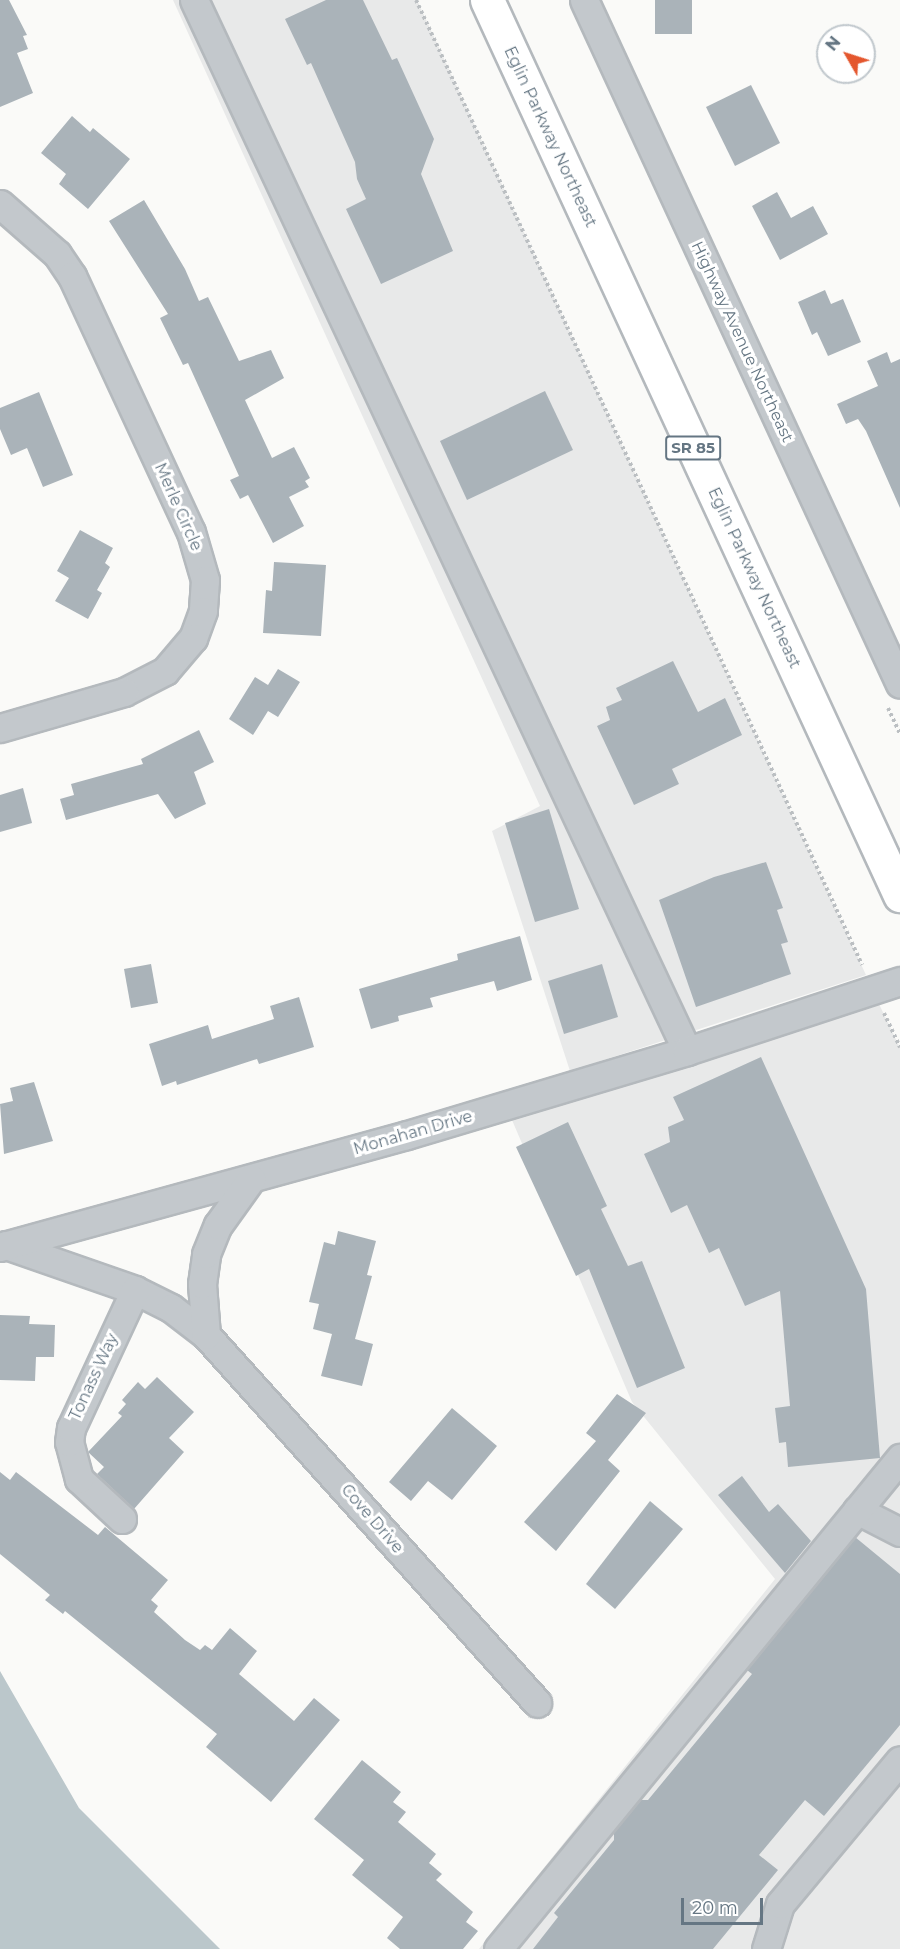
<!DOCTYPE html>
<style>
body{margin:0}
#map{position:relative;width:900px;height:1949px;overflow:hidden;background:#fafaf8;font-family:Montserrat,sans-serif}
div>[style]{position:absolute}
.built>*{inset:0;background:#e8e9e9}
.water>*{inset:0;background:#bbc7cb}
.building>*{inset:0;background:#aab3b9}
.path>*{height:4px;margin-top:-2px;transform-origin:0;background:repeating-linear-gradient(90deg,#bbbfc2 0 3px,transparent 0 6px)}
.roads{filter:drop-shadow(2px 0 #b4b9bd) drop-shadow(-2px 0 #b4b9bd) drop-shadow(0 2px #b4b9bd) drop-shadow(0 -2px #b4b9bd)}
.minor>*{height:27px;margin:-13.5px;padding:0 13.5px;transform-origin:13.5px;border-radius:13.5px;background:#c3c8cc}
.highway>*{height:33px;margin:-16.5px;padding:0 16.5px;transform-origin:16.5px;border-radius:16.5px;background:#fff}
span{translate:-50% -50%;white-space:nowrap;text-align:center;line-height:1.15;-webkit-text-stroke:6px #fff;paint-order:stroke}
.shield-label span{padding:2px 4px;background:#fff;border:2px solid;border-radius:4px;-webkit-text-stroke-width:0}
.shield-label{font-size:15px;color:#657683;font-weight:700}
.street-label{font-size:16px;color:#657683}
.north{position:absolute;left:816px;top:24px;width:60px;height:60px;box-sizing:border-box;background:#fff;border:2px solid #c1c8cd;border-radius:50%;rotate:309deg;font-size:16px;font-weight:700;line-height:24px;text-align:center;color:#657683}
.north::after{content:'';display:block;margin:auto;width:21px;height:27px;background:#e4572e;clip-path:polygon(50% 0,100% 100%,50% 72%,0 100%)}
.scale{position:absolute;left:681px;top:1898px;width:82px;height:27px;box-sizing:border-box;border:3px solid #657683;border-top:0;padding-left:8px;font-size:18px;line-height:21px;white-space:nowrap;color:#657683;-webkit-text-stroke:4px #fff;paint-order:stroke}
</style>
<div id="map">
<div class="built">
<i style="clip-path:polygon(173px 0,417px 0,866px 975px,570px 1071px,492px 831px,540px 806px)"></i>
<i style="clip-path:polygon(879px 1004px,900px 1048px,900px 1949px,479px 1949px,775px 1579px,632px 1402px,512px 1120px)"></i>
</div>
<div class="water">
<i style="clip-path:polygon(0 1671px,79px 1808px,220px 1949px,0 1949px)"></i>
</div>
<div class="building">
<i style="clip-path:polygon(0 0,9px 0,27px 35px,23px 36px,28px 49px,17px 53px,33px 93px,0 107px)"></i>
<i style="clip-path:polygon(326px 0,363px 0,392px 60px,397px 58px,434px 139px,421px 174px,453px 251px,381px 284px,346px 209px,366px 199px,357px 179px,355px 162px,311px 63px,307px 65px,285px 19px)"></i>
<i style="clip-path:polygon(655px 0,692px 0,692px 34px,655px 34px)"></i>
<i style="clip-path:polygon(751px 85px,780px 143px,735px 166px,706px 107px)"></i>
<i style="clip-path:polygon(72px 116px,90px 132px,93px 128px,130px 159px,88px 209px,59px 184px,66px 174px,41px 153px)"></i>
<i style="clip-path:polygon(777px 192px,791px 218px,813px 206px,828px 234px,780px 260px,752px 206px)"></i>
<i style="clip-path:polygon(144px 200px,185px 269px,199px 301px,208px 297px,239px 361px,271px 350px,284px 378px,245px 400px,272px 458px,294px 447px,310px 478px,305px 481px,309px 487px,289px 497px,304px 526px,273px 543px,248px 495px,240px 499px,230px 480px,239px 476px,188px 363px,183px 365px,160px 318px,168px 314px,109px 221px)"></i>
<i style="clip-path:polygon(825px 290px,831px 304px,843px 299px,861px 342px,828px 356px,817px 332px,812px 335px,798px 302px)"></i>
<i style="clip-path:polygon(887px 352px,891px 363px,900px 359px,900px 508px,866px 431px,858px 419px,846px 424px,837px 404px,878px 386px,867px 361px)"></i>
<i style="clip-path:polygon(545px 391px,573px 450px,467px 500px,440px 441px)"></i>
<i style="clip-path:polygon(39px 392px,73px 475px,43px 487px,27px 448px,11px 455px,0 429px,0 408px)"></i>
<i style="clip-path:polygon(80px 530px,113px 548px,105px 563px,110px 567px,97px 590px,102px 593px,88px 619px,55px 601px,69px 578px,57px 571px)"></i>
<i style="clip-path:polygon(274px 562px,326px 565px,321px 636px,263px 633px,266px 590px,272px 591px)"></i>
<i style="clip-path:polygon(673px 661px,698px 712px,725px 698px,742px 735px,672px 769px,679px 784px,634px 805px,597px 726px,610px 720px,606px 707px,622px 700px,616px 688px)"></i>
<i style="clip-path:polygon(278px 669px,300px 682px,278px 717px,268px 711px,253px 735px,229px 719px,255px 677px,268px 685px)"></i>
<i style="clip-path:polygon(199px 730px,214px 762px,194px 772px,206px 804px,175px 819px,158px 794px,66px 820px,60px 799px,74px 795px,71px 784px,143px 764px,141px 759px)"></i>
<i style="clip-path:polygon(23px 788px,32px 823px,0 832px,0 795px)"></i>
<i style="clip-path:polygon(549px 809px,579px 909px,535px 922px,505px 823px)"></i>
<i style="clip-path:polygon(766px 862px,783px 908px,777px 910px,788px 942px,781px 944px,791px 974px,696px 1007px,659px 900px,714px 877px)"></i>
<i style="clip-path:polygon(520px 936px,532px 980px,497px 991px,494px 981px,430px 998px,433px 1007px,398px 1016px,399px 1021px,371px 1029px,359px 989px,458px 960px,457px 954px)"></i>
<i style="clip-path:polygon(151px 964px,158px 1003px,131px 1008px,124px 969px)"></i>
<i style="clip-path:polygon(602px 964px,618px 1017px,564px 1034px,548px 981px)"></i>
<i style="clip-path:polygon(299px 997px,314px 1047px,259px 1064px,257px 1059px,177px 1085px,176px 1081px,162px 1086px,149px 1044px,208px 1025px,212px 1039px,274px 1019px,270px 1006px)"></i>
<i style="clip-path:polygon(761px 1057px,866px 1289px,880px 1458px,788px 1467px,786px 1442px,779px 1443px,775px 1408px,790px 1406px,780px 1291px,745px 1306px,719px 1248px,709px 1253px,687px 1205px,671px 1213px,644px 1154px,670px 1142px,668px 1127px,684px 1120px,673px 1097px)"></i>
<i style="clip-path:polygon(34px 1082px,53px 1141px,4px 1154px,0 1104px,13px 1101px,10px 1088px)"></i>
<i style="clip-path:polygon(568px 1122px,607px 1206px,601px 1209px,628px 1266px,642px 1261px,685px 1368px,637px 1388px,589px 1269px,576px 1276px,516px 1147px)"></i>
<i style="clip-path:polygon(338px 1231px,376px 1241px,367px 1275px,372px 1276px,355px 1339px,373px 1344px,362px 1386px,321px 1376px,332px 1334px,313px 1329px,319px 1304px,309px 1302px,324px 1242px,335px 1245px)"></i>
<i style="clip-path:polygon(0 1315px,30px 1316px,29px 1324px,55px 1325px,54px 1357px,36px 1357px,35px 1381px,0 1380px)"></i>
<i style="clip-path:polygon(157px 1377px,194px 1412px,169px 1438px,184px 1452px,134px 1509px,97px 1474px,104px 1467px,88px 1452px,122px 1416px,118px 1413px,126px 1404px,122px 1400px,138px 1382px,145px 1389px)"></i>
<i style="clip-path:polygon(617px 1394px,646px 1413px,608px 1460px,620px 1471px,556px 1551px,524px 1522px,596px 1441px,586px 1433px)"></i>
<i style="clip-path:polygon(452px 1408px,497px 1446px,452px 1500px,428px 1481px,411px 1501px,389px 1482px)"></i>
<i style="clip-path:polygon(0 1472px,10px 1480px,16px 1472px,98px 1535px,105px 1527px,168px 1580px,151px 1600px,158px 1606px,154px 1612px,185px 1640px,200px 1650px,205px 1645px,212px 1650px,230px 1628px,257px 1651px,239px 1674px,294px 1721px,314px 1698px,340px 1720px,271px 1802px,206px 1747px,217px 1734px,65px 1611px,63px 1614px,45px 1600px,50px 1595px,0 1554px)"></i>
<i style="clip-path:polygon(742px 1476px,769px 1512px,778px 1504px,811px 1541px,785px 1573px,718px 1495px)"></i>
<i style="clip-path:polygon(650px 1501px,683px 1529px,615px 1609px,586px 1584px)"></i>
<i style="clip-path:polygon(855px 1537px,900px 1574px,900px 1725px,824px 1816px,805px 1800px,759px 1855px,778px 1870px,713px 1949px,533px 1949px,558px 1917px,554px 1913px,614px 1840px,614px 1832px,641px 1800px,648px 1800px,752px 1674px,747px 1670px)"></i>
<i style="clip-path:polygon(362px 1760px,401px 1792px,393px 1802px,406px 1812px,398px 1822px,436px 1854px,429px 1863px,442px 1874px,436px 1880px,473px 1912px,466px 1922px,478px 1931px,463px 1949px,400px 1949px,387px 1938px,403px 1917px,352px 1875px,364px 1860px,314px 1819px)"></i>
</div>
<div class="path">
<i style="left:416px;top:0;width:1063px;rotate:65.19deg"></i>
<i style="left:888px;top:708px;width:29px;rotate:65deg"></i>
<i style="left:884px;top:1013px;width:38px;rotate:65deg"></i>
</div>
<div class="roads">
<div class="minor">
<i style="left:194px;top:0;width:1161px;rotate:64.87deg"></i>
<i style="left:584px;top:0;width:753px;rotate:65.2deg"></i>
<i style="left:0;top:204px;width:76px;rotate:41.3deg"></i>
<i style="left:57px;top:254px;width:27px;rotate:56deg"></i>
<i style="left:72px;top:276px;width:282px;rotate:65.1deg"></i>
<i style="left:191px;top:532px;width:50px;rotate:73.7deg"></i>
<i style="left:205px;top:580px;width:31px;rotate:94deg"></i>
<i style="left:203px;top:611px;width:29px;rotate:110deg"></i>
<i style="left:193px;top:638px;width:43px;rotate:130.3deg"></i>
<i style="left:165px;top:671px;width:46px;rotate:152.9deg"></i>
<i style="left:124px;top:692px;width:129px;rotate:163.8deg"></i>
<i style="left:6px;top:1245px;width:137px;rotate:19.2deg"></i>
<i style="left:135px;top:1290px;width:40px;rotate:26.6deg"></i>
<i style="left:171px;top:1308px;width:44px;rotate:37.6deg"></i>
<i style="left:206px;top:1335px;width:495px;rotate:48deg"></i>
<i style="left:0;top:1247px;width:422px;rotate:-15.4deg"></i>
<i style="left:407px;top:1135px;width:292px;rotate:-16.7deg"></i>
<i style="left:687px;top:1051px;width:224px;rotate:-18.2deg"></i>
<i style="left:206px;top:1335px;width:51px;rotate:-94.5deg"></i>
<i style="left:202px;top:1284px;width:30px;rotate:-82deg"></i>
<i style="left:206px;top:1254px;width:31px;rotate:-68deg"></i>
<i style="left:218px;top:1225px;width:57px;rotate:-54.3deg"></i>
<i style="left:857px;top:1510px;width:48px;rotate:27.1deg"></i>
<i style="left:122px;top:1519px;width:59px;rotate:-137.1deg"></i>
<i style="left:79px;top:1479px;width:38px;rotate:-105deg"></i>
<i style="left:69px;top:1442px;width:14px;rotate:-82deg"></i>
<i style="left:71px;top:1428px;width:152px;rotate:-65.1deg"></i>
<i style="left:498px;top:1949px;width:635px;rotate:-50.69deg"></i>
<i style="left:766px;top:1949px;width:47px;rotate:-72.7deg"></i>
<i style="left:780px;top:1904px;width:187px;rotate:-50.2deg"></i>
</div>
<div class="highway">
<i style="left:487px;top:0;width:986px;rotate:65.23deg"></i>
</div>
</div>
<div class="shield-label">
<span style="left:693px;top:448px">SR 85</span>
</div>
<div class="street-label">
<span style="left:550px;top:137px;rotate:65deg">Eglin Parkway Northeast</span>
<span style="left:742px;top:342px;rotate:65deg">Highway Avenue Northeast</span>
<span style="left:178px;top:507px;rotate:66deg">Merle Circle</span>
<span style="left:754px;top:578px;rotate:65deg">Eglin Parkway Northeast</span>
<span style="left:413px;top:1133px;rotate:-16deg">Monahan Drive</span>
<span style="left:94px;top:1377px;rotate:-65deg">Tonass Way</span>
<span style="left:372px;top:1519px;rotate:49deg">Cove Drive</span>
</div>
<div class="north">N</div>
<div class="scale">20 m</div>
</div>
